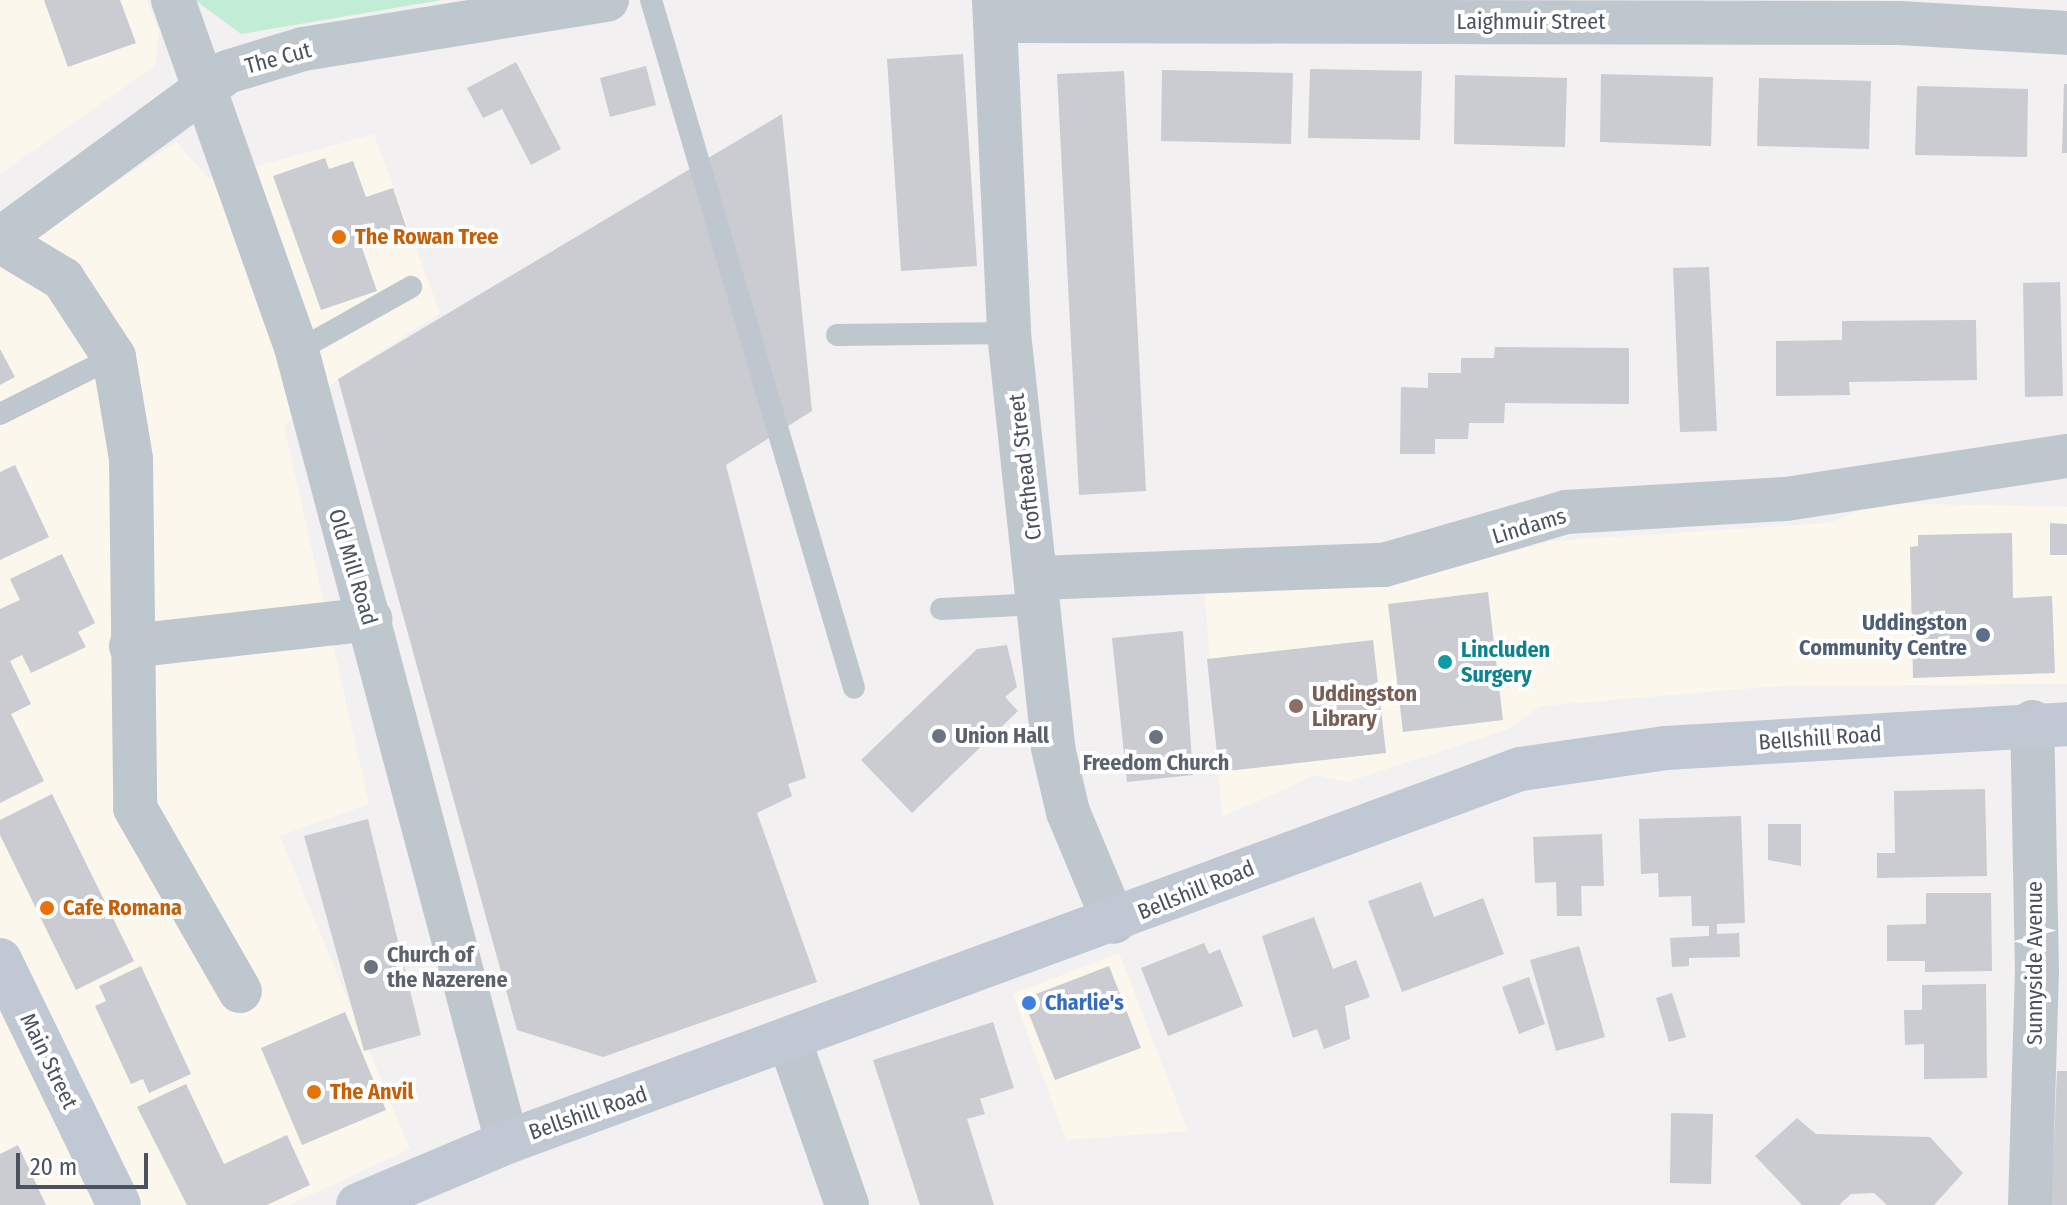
<!DOCTYPE html>
<style>
body{margin:0}
#map{position:relative;width:2067px;height:1205px;overflow:hidden;background:#f2f0f0;font-family:"Fira Sans Condensed",sans-serif}
div>[style]{position:absolute}
.commercial>*{inset:0;background:#fbf7ec}
.green>*{inset:0;background:#c2edd5}
.building>*{inset:0;background:#caccd2}
.lane>*{height:22px;margin:-11px;padding:0 11px;transform-origin:11px;border-radius:11px;background:#bfc7ce}
.street>*{height:44px;margin:-22px;padding:0 22px;transform-origin:22px;border-radius:22px;background:#bfc7ce}
.secondary>*{height:44px;margin:-22px;padding:0 22px;transform-origin:22px;border-radius:22px;background:#bfc8d3}
.dots>*{width:22px;height:22px;translate:-50% -50%;box-sizing:border-box;border:4px solid #fff;border-radius:50%}
span{translate:-50% -50%;white-space:nowrap;text-align:center;line-height:1.15;-webkit-text-stroke:8px #fff;paint-order:stroke}
.street-label{font-size:22px;color:#49525d}
.food-label{font-size:22px;color:#c56008;font-weight:700}
.left{translate:0 -50%;text-align:left}
.service-label{font-size:22px;color:#4e5e75;font-weight:700}
.right{translate:-100% -50%;text-align:right}
.culture-label{font-size:22px;color:#0d838f;font-weight:700}
.education-label{font-size:22px;color:#785e54;font-weight:700}
.worship-label{font-size:22px;color:#5b616d;font-weight:700}
.shop-label{font-size:22px;color:#366cbe;font-weight:700}
.scale{position:absolute;left:16px;top:1153px;width:132px;height:36px;box-sizing:border-box;border:4px solid #49525d;border-top:0;padding-left:10px;font-size:24px;line-height:28px;white-space:nowrap;color:#49525d;-webkit-text-stroke:6px #fff;paint-order:stroke}
</style>
<div id="map">
<div class="commercial">
<i style="clip-path:polygon(0 0,147px 0,159px 31px,155px 66px,0 174px)"></i>
<i style="clip-path:polygon(374px 134px,440px 313px,338px 379px,284px 426px,369px 804px,280px 836px,410px 1149px,289px 1205px,0 1205px,0 261px,176px 142px,209px 179px)"></i>
<i style="clip-path:polygon(1878px 503px,2067px 507px,2067px 684px,1779px 686px,1541px 706px,1508px 729px,1347px 782px,1316px 775px,1222px 817px,1204px 586px,1380px 588px,1552px 541px,1829px 523px)"></i>
<i style="clip-path:polygon(1119px 953px,1188px 1131px,1066px 1140px,1013px 994px)"></i>
</div>
<div class="green">
<i style="clip-path:polygon(195px 0,442px 0,241px 34px)"></i>
</div>
<div class="building">
<i style="clip-path:polygon(44px 0,120px 0,136px 43px,68px 67px)"></i>
<i style="clip-path:polygon(963px 54px,977px 266px,901px 271px,887px 59px)"></i>
<i style="clip-path:polygon(516px 62px,561px 149px,531px 165px,502px 109px,483px 118px,467px 88px)"></i>
<i style="clip-path:polygon(646px 66px,656px 105px,610px 117px,600px 78px)"></i>
<i style="clip-path:polygon(1310px 69px,1422px 71px,1420px 140px,1308px 138px)"></i>
<i style="clip-path:polygon(1162px 70px,1293px 73px,1291px 144px,1161px 141px)"></i>
<i style="clip-path:polygon(1124px 71px,1146px 491px,1079px 495px,1057px 74px)"></i>
<i style="clip-path:polygon(1601px 74px,1713px 77px,1711px 146px,1600px 142px)"></i>
<i style="clip-path:polygon(1455px 75px,1567px 78px,1565px 147px,1454px 144px)"></i>
<i style="clip-path:polygon(1759px 78px,1871px 81px,1869px 149px,1757px 146px)"></i>
<i style="clip-path:polygon(2064px 84px,2067px 84px,2067px 153px,2062px 153px)"></i>
<i style="clip-path:polygon(1917px 86px,2028px 89px,2027px 157px,1915px 155px)"></i>
<i style="clip-path:polygon(782px 114px,812px 411px,726px 465px,806px 778px,788px 784px,792px 796px,757px 813px,817px 982px,603px 1057px,517px 1030px,338px 379px)"></i>
<i style="clip-path:polygon(325px 158px,329px 169px,353px 161px,366px 197px,393px 188px,407px 229px,361px 245px,377px 291px,321px 310px,273px 176px)"></i>
<i style="clip-path:polygon(1709px 267px,1717px 431px,1680px 432px,1673px 268px)"></i>
<i style="clip-path:polygon(2060px 282px,2063px 396px,2025px 397px,2023px 283px)"></i>
<i style="clip-path:polygon(1976px 320px,1977px 380px,1849px 382px,1850px 395px,1776px 396px,1776px 341px,1842px 340px,1842px 321px)"></i>
<i style="clip-path:polygon(1495px 347px,1629px 348px,1629px 404px,1505px 403px,1504px 423px,1469px 423px,1468px 439px,1435px 439px,1435px 454px,1400px 454px,1401px 387px,1428px 388px,1428px 373px,1461px 373px,1461px 358px,1494px 358px)"></i>
<i style="clip-path:polygon(0 349px,15px 377px,0 385px)"></i>
<i style="clip-path:polygon(15px 465px,49px 537px,0 560px,0 472px)"></i>
<i style="clip-path:polygon(2050px 523px,2067px 524px,2067px 555px,2050px 555px)"></i>
<i style="clip-path:polygon(2012px 533px,2013px 598px,2052px 596px,2055px 673px,1913px 678px,1910px 547px,1918px 546px,1918px 535px)"></i>
<i style="clip-path:polygon(62px 554px,95px 623px,78px 632px,86px 647px,31px 673px,22px 655px,10px 661px,31px 704px,11px 714px,44px 781px,0 803px,0 609px,20px 600px,10px 579px)"></i>
<i style="clip-path:polygon(1488px 592px,1503px 720px,1403px 732px,1388px 604px)"></i>
<i style="clip-path:polygon(1183px 631px,1193px 775px,1127px 782px,1112px 638px)"></i>
<i style="clip-path:polygon(1373px 640px,1386px 753px,1219px 772px,1207px 659px)"></i>
<i style="clip-path:polygon(1007px 645px,1017px 687px,1005px 697px,1018px 711px,912px 813px,861px 760px,977px 649px)"></i>
<i style="clip-path:polygon(1985px 789px,1987px 876px,1877px 878px,1877px 853px,1895px 853px,1894px 791px)"></i>
<i style="clip-path:polygon(52px 794px,134px 961px,76px 990px,0 835px,0 820px)"></i>
<i style="clip-path:polygon(1741px 816px,1745px 923px,1717px 924px,1717px 934px,1739px 933px,1740px 957px,1689px 958px,1689px 966px,1672px 967px,1670px 938px,1709px 936px,1709px 926px,1692px 926px,1691px 896px,1659px 897px,1658px 873px,1641px 874px,1639px 819px)"></i>
<i style="clip-path:polygon(368px 819px,421px 1035px,364px 1051px,304px 836px)"></i>
<i style="clip-path:polygon(1768px 824px,1801px 824px,1801px 866px,1768px 860px)"></i>
<i style="clip-path:polygon(1602px 834px,1604px 886px,1581px 886px,1582px 916px,1557px 916px,1556px 882px,1535px 883px,1533px 837px)"></i>
<i style="clip-path:polygon(1421px 882px,1434px 917px,1483px 898px,1504px 954px,1402px 992px,1368px 901px)"></i>
<i style="clip-path:polygon(1926px 893px,1991px 893px,1992px 971px,1925px 972px,1925px 961px,1887px 961px,1887px 925px,1926px 924px)"></i>
<i style="clip-path:polygon(1314px 917px,1333px 969px,1356px 960px,1370px 997px,1345px 1006px,1350px 1039px,1324px 1049px,1317px 1029px,1293px 1038px,1262px 936px)"></i>
<i style="clip-path:polygon(1204px 943px,1209px 954px,1220px 949px,1243px 1006px,1168px 1036px,1141px 968px)"></i>
<i style="clip-path:polygon(1579px 946px,1605px 1037px,1556px 1051px,1530px 960px)"></i>
<i style="clip-path:polygon(141px 966px,191px 1074px,149px 1093px,143px 1079px,131px 1084px,95px 1006px,106px 1001px,99px 986px)"></i>
<i style="clip-path:polygon(1109px 966px,1141px 1048px,1055px 1080px,1023px 999px)"></i>
<i style="clip-path:polygon(1529px 977px,1545px 1024px,1519px 1034px,1502px 987px)"></i>
<i style="clip-path:polygon(1986px 984px,1987px 1078px,1924px 1079px,1924px 1044px,1905px 1045px,1904px 1010px,1922px 1010px,1922px 985px)"></i>
<i style="clip-path:polygon(1672px 993px,1686px 1037px,1669px 1042px,1656px 998px)"></i>
<i style="clip-path:polygon(345px 1012px,386px 1110px,302px 1145px,261px 1048px)"></i>
<i style="clip-path:polygon(993px 1022px,1014px 1088px,980px 1099px,985px 1114px,967px 1119px,994px 1205px,920px 1205px,873px 1060px)"></i>
<i style="clip-path:polygon(2057px 1071px,2067px 1071px,2067px 1205px,2051px 1205px)"></i>
<i style="clip-path:polygon(186px 1084px,224px 1164px,287px 1135px,310px 1185px,267px 1205px,187px 1205px,137px 1107px)"></i>
<i style="clip-path:polygon(1671px 1113px,1713px 1114px,1711px 1184px,1670px 1183px)"></i>
<i style="clip-path:polygon(1797px 1118px,1816px 1134px,1930px 1137px,1963px 1173px,1934px 1205px,1887px 1205px,1874px 1193px,1851px 1194px,1839px 1205px,1802px 1205px,1755px 1156px)"></i>
<i style="clip-path:polygon(18px 1145px,46px 1205px,0 1205px,0 1154px)"></i>
</div>
<div class="lane">
<i style="left:651px;top:0;width:717px;rotate:73.56deg"></i>
<i style="left:837px;top:335px;width:172px;rotate:-0.7deg"></i>
<i style="left:297px;top:351px;width:131px;rotate:-29.3deg"></i>
<i style="left:0;top:414px;width:127px;rotate:-26.6deg"></i>
<i style="left:941px;top:609px;width:97px;rotate:-3deg"></i>
</div>
<div class="street">
<i style="left:173px;top:0;width:372px;rotate:70.5deg"></i>
<i style="left:297px;top:351px;width:818px;rotate:75.13deg"></i>
<i style="left:994px;top:0;width:333px;rotate:87.4deg"></i>
<i style="left:1009px;top:333px;width:417px;rotate:83.9deg"></i>
<i style="left:1053px;top:748px;width:66px;rotate:76.8deg"></i>
<i style="left:1068px;top:812px;width:119px;rotate:67.3deg"></i>
<i style="left:995px;top:21px;width:905px;rotate:0.13deg"></i>
<i style="left:1900px;top:23px;width:167px;rotate:3.4deg"></i>
<i style="left:0;top:239px;width:282px;rotate:-36.3deg"></i>
<i style="left:227px;top:72px;width:79px;rotate:-16.8deg"></i>
<i style="left:303px;top:49px;width:308px;rotate:-9.2deg"></i>
<i style="left:0;top:241px;width:74px;rotate:31.1deg"></i>
<i style="left:63px;top:279px;width:93px;rotate:56.8deg"></i>
<i style="left:114px;top:357px;width:103px;rotate:80.5deg"></i>
<i style="left:131px;top:459px;width:349px;rotate:89.3deg"></i>
<i style="left:135px;top:808px;width:211px;rotate:60.2deg"></i>
<i style="left:1038px;top:578px;width:346px;rotate:-2.2deg"></i>
<i style="left:1384px;top:565px;width:190px;rotate:-16.2deg"></i>
<i style="left:1566px;top:512px;width:220px;rotate:-3.4deg"></i>
<i style="left:1786px;top:499px;width:284px;rotate:-8.7deg"></i>
<i style="left:131px;top:646px;width:241px;rotate:-6.4deg"></i>
<i style="left:790px;top:1042px;width:173px;rotate:70.7deg"></i>
<i style="left:2030px;top:1205px;width:233px;rotate:-88.3deg"></i>
<i style="left:2037px;top:972px;width:250px;rotate:-91.1deg"></i>
</div>
<div class="secondary">
<i style="left:0;top:960px;width:272px;rotate:64.1deg"></i>
<i style="left:358px;top:1205px;width:162px;rotate:-22.9deg"></i>
<i style="left:507px;top:1142px;width:1079px;rotate:-20.21deg"></i>
<i style="left:1520px;top:769px;width:148px;rotate:-8.2deg"></i>
<i style="left:1666px;top:748px;width:402px;rotate:-3.4deg"></i>
</div>
<div class="dots">
<i style="left:339px;top:237px;background:#e8710a"></i>
<i style="left:1983px;top:635px;background:#5c6f8a"></i>
<i style="left:1445px;top:662px;background:#0f9aa8"></i>
<i style="left:1296px;top:706px;background:#8d6e63"></i>
<i style="left:939px;top:736px;background:#6b7280"></i>
<i style="left:1156px;top:737px;background:#6b7280"></i>
<i style="left:47px;top:908px;background:#e8710a"></i>
<i style="left:371px;top:967px;background:#6b7280"></i>
<i style="left:1029px;top:1003px;background:#3f7fe0"></i>
<i style="left:314px;top:1092px;background:#e8710a"></i>
</div>
<div class="street-label">
<span style="left:1531px;top:22px">Laighmuir Street</span>
<span style="left:278px;top:58px;rotate:-15deg">The Cut</span>
<span style="left:1025px;top:467px;rotate:-97deg">Crofthead Street</span>
<span style="left:1529px;top:526px;rotate:-17deg">Lindams</span>
<span style="left:353px;top:567px;rotate:73deg">Old Mill Road</span>
<span style="left:1820px;top:738px;rotate:-4deg">Bellshill Road</span>
<span style="left:1196px;top:890px;rotate:-22deg">Bellshill Road</span>
<span style="left:2035px;top:963px;rotate:-90deg">Sunnyside Avenue</span>
<span style="left:49px;top:1061px;rotate:64deg">Main Street</span>
<span style="left:588px;top:1113px;rotate:-19deg">Bellshill Road</span>
</div>
<div class="food-label">
<span class="left" style="left:355px;top:237px">The Rowan Tree</span>
<span class="left" style="left:63px;top:908px">Cafe Romana</span>
<span class="left" style="left:330px;top:1092px">The Anvil</span>
</div>
<div class="service-label">
<span class="right" style="left:1967px;top:635px">Uddingston<br>Community Centre</span>
</div>
<div class="culture-label">
<span class="left" style="left:1461px;top:662px">Lincluden<br>Surgery</span>
</div>
<div class="education-label">
<span class="left" style="left:1312px;top:706px">Uddingston<br>Library</span>
</div>
<div class="worship-label">
<span class="left" style="left:955px;top:736px">Union Hall</span>
<span style="left:1156px;top:763px">Freedom Church</span>
<span class="left" style="left:387px;top:967px">Church of<br>the Nazerene</span>
</div>
<div class="shop-label">
<span class="left" style="left:1045px;top:1003px">Charlie's</span>
</div>
<div class="scale">20 m</div>
</div>
